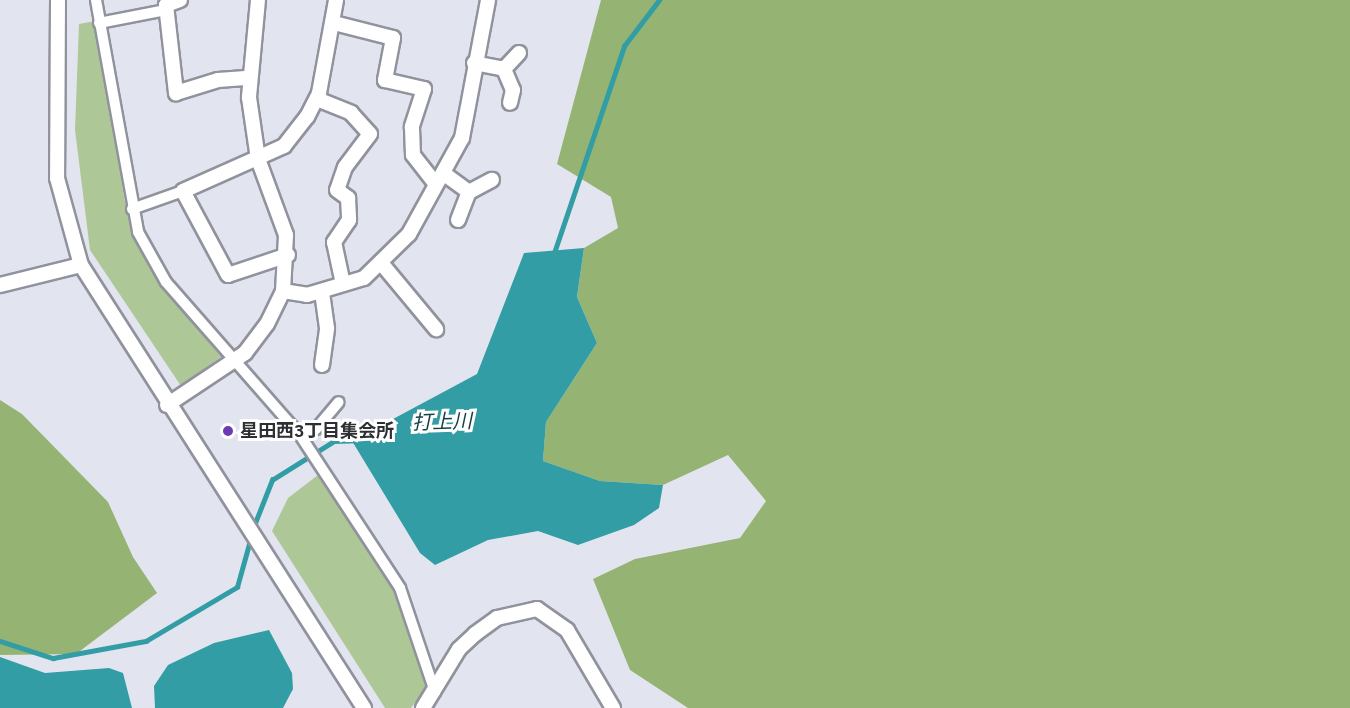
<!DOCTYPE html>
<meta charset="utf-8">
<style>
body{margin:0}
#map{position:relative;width:1350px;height:708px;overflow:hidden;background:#e2e5f0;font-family:Figtree,"Noto Sans JP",sans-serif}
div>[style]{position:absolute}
.green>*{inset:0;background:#aec796}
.forest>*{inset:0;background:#95b474}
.water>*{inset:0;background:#329da4}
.stream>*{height:4.5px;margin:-2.25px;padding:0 2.25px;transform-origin:2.25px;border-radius:2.25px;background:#329da4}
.roads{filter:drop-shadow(2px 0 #90939c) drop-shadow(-2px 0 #90939c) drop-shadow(0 2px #90939c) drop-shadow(0 -2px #90939c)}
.pedestrian>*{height:10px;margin:-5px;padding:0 5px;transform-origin:5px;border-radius:5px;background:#fff}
.minor>*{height:14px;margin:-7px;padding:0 7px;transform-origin:7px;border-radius:7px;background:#fff}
.dots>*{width:16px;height:16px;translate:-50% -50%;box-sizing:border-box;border:3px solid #fff;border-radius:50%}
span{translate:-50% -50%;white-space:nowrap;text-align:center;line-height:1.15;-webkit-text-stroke:6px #fff;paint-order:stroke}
.poi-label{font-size:18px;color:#2e2f33;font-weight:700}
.left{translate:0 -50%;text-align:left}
.water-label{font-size:20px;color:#124245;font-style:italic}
</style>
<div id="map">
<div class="green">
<i style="clip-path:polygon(95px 21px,126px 208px,155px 276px,222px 356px,181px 386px,90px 250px,75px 130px,79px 24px)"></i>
<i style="clip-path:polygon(318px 475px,397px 591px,429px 683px,411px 708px,385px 708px,272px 531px,288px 498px)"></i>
</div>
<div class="forest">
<i style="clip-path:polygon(601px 0,1350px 0,1350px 708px,688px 708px,630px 670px,593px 579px,635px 559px,740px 538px,766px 501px,728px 455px,663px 485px,600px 481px,543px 461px,546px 422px,597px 343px,577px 297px,584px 248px,618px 228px,611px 197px,557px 164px)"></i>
<i style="clip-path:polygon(0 400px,22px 414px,108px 502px,133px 557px,157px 593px,76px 654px,0 655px)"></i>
</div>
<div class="water">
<i style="clip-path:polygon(584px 248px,577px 297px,597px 343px,546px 422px,543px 461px,600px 481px,663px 485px,659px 508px,634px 525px,578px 545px,538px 531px,488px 540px,435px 565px,420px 553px,352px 441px,477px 374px,524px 253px)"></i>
<i style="clip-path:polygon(269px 630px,292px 673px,293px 689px,283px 708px,155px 708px,154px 686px,168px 665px,214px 643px)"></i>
<i style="clip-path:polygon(0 657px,45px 673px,109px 668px,123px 673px,132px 708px,0 708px)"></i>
</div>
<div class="stream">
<i style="left:553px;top:256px;width:222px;rotate:-71.3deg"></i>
<i style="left:624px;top:46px;width:58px;rotate:-52.7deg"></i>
<i style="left:253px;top:528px;width:52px;rotate:-68.4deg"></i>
<i style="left:272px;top:480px;width:73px;rotate:-32.2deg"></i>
<i style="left:334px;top:441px;width:23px;rotate:-2deg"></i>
<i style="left:0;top:641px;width:56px;rotate:17.8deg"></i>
<i style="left:53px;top:658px;width:95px;rotate:-10.4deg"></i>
<i style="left:146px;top:641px;width:106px;rotate:-30.7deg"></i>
<i style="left:237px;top:587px;width:52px;rotate:-74.4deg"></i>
</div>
<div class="roads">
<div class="pedestrian">
<i style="left:96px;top:0;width:236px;rotate:79.7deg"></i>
<i style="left:138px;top:232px;width:57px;rotate:60.8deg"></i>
<i style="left:166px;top:282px;width:203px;rotate:48.8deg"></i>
<i style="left:300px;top:435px;width:183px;rotate:56.8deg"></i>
<i style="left:400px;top:588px;width:110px;rotate:71.4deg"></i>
<i style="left:99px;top:23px;width:68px;rotate:-11deg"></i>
<i style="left:132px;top:209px;width:54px;rotate:-19.4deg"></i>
<i style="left:300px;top:435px;width:17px;rotate:-21deg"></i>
<i style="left:316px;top:429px;width:35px;rotate:-50deg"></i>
</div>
<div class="minor">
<i style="left:58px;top:0;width:178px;rotate:90.3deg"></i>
<i style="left:57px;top:178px;width:90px;rotate:74.6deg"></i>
<i style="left:81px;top:265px;width:526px;rotate:57.43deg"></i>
<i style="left:180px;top:0;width:15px;rotate:160deg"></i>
<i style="left:166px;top:5px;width:89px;rotate:83.5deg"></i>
<i style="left:176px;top:93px;width:44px;rotate:-17.2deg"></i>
<i style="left:218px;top:80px;width:31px;rotate:-4deg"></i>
<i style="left:334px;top:23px;width:61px;rotate:14.3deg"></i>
<i style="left:393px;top:38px;width:43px;rotate:100.8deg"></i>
<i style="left:385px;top:80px;width:40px;rotate:13deg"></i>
<i style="left:424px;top:89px;width:40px;rotate:108deg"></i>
<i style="left:412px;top:127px;width:28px;rotate:88deg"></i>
<i style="left:413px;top:155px;width:37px;rotate:52deg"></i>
<i style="left:474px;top:63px;width:31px;rotate:11deg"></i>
<i style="left:504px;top:69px;width:22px;rotate:-47deg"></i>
<i style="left:504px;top:69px;width:23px;rotate:67deg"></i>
<i style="left:513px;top:90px;width:13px;rotate:103deg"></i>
<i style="left:317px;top:99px;width:37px;rotate:22deg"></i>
<i style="left:351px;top:113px;width:28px;rotate:48deg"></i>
<i style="left:370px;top:134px;width:41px;rotate:127.1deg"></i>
<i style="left:345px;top:167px;width:24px;rotate:109deg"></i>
<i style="left:337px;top:190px;width:14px;rotate:36deg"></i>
<i style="left:348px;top:198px;width:22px;rotate:87deg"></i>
<i style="left:349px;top:220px;width:27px;rotate:124deg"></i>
<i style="left:334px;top:242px;width:43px;rotate:77.9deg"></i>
<i style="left:443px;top:173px;width:32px;rotate:36deg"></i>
<i style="left:469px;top:192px;width:26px;rotate:-28deg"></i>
<i style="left:458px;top:220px;width:30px;rotate:-69deg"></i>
<i style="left:288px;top:255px;width:63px;rotate:161.6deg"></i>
<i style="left:228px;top:275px;width:95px;rotate:-118.2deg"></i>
<i style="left:183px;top:191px;width:111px;rotate:-24deg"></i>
<i style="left:284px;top:146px;width:37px;rotate:-52deg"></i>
<i style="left:307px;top:117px;width:27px;rotate:-63deg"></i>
<i style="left:319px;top:93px;width:95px;rotate:-79.6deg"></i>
<i style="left:382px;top:264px;width:85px;rotate:50.3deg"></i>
<i style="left:0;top:285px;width:83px;rotate:-13.9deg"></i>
<i style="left:283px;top:291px;width:24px;rotate:9deg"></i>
<i style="left:307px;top:295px;width:59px;rotate:-16.6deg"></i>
<i style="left:364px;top:278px;width:63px;rotate:-44.4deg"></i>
<i style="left:409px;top:234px;width:110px;rotate:-61.1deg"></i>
<i style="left:462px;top:138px;width:140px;rotate:-79.3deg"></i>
<i style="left:322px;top:365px;width:37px;rotate:-82deg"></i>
<i style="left:327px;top:328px;width:37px;rotate:-98deg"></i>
<i style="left:167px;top:405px;width:94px;rotate:-33.7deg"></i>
<i style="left:245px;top:353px;width:36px;rotate:-53deg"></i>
<i style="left:267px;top:324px;width:37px;rotate:-64deg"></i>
<i style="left:283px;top:291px;width:56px;rotate:-86.9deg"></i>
<i style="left:286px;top:235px;width:81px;rotate:-110.2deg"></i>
<i style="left:258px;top:159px;width:63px;rotate:-98.3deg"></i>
<i style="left:249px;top:97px;width:97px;rotate:-84.7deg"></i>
<i style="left:423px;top:708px;width:69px;rotate:-58.6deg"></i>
<i style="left:459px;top:649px;width:22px;rotate:-43deg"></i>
<i style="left:475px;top:634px;width:27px;rotate:-36deg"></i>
<i style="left:497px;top:618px;width:41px;rotate:-12.7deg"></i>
<i style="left:537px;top:609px;width:37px;rotate:35deg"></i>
<i style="left:567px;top:630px;width:91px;rotate:59.5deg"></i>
</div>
</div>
<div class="dots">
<i style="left:228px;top:431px;background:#6c3bb2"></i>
</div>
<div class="poi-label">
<span class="left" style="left:240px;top:431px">星田西3丁目集会所</span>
</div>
<div class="water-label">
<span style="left:442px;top:422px;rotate:-2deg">打上川</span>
</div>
</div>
